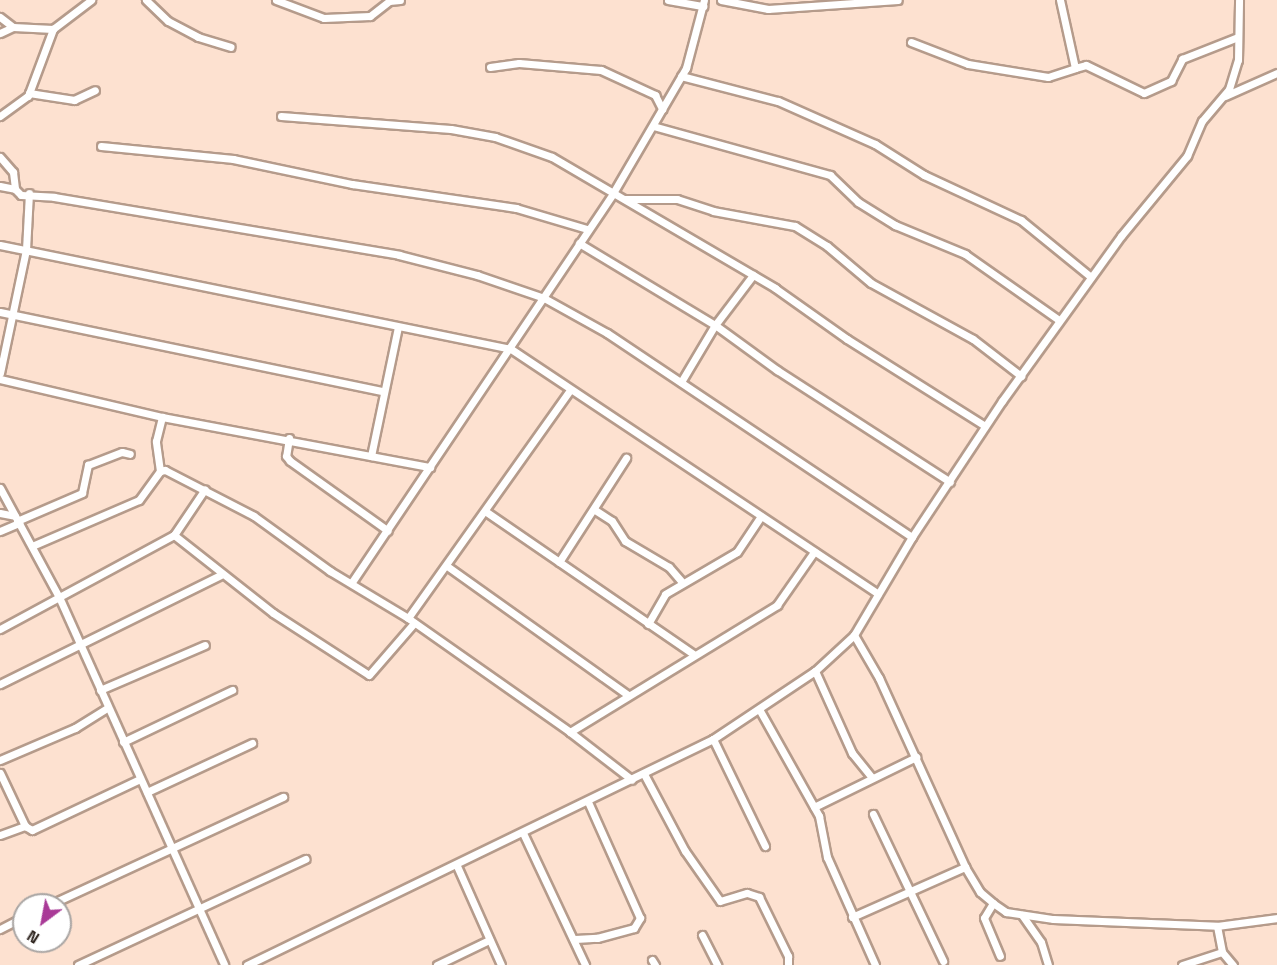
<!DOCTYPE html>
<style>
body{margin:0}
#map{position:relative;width:1277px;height:965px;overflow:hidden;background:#fde1d0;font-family:"Space Grotesk",sans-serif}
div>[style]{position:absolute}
.roads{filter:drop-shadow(2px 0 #b59b8b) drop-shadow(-2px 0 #b59b8b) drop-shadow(0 2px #b59b8b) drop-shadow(0 -2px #b59b8b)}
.street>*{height:7px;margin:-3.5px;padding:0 3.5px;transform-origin:3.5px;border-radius:3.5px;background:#fff}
span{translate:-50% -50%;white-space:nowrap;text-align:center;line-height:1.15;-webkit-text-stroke:5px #fff;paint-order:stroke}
.north{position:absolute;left:12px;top:893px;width:60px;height:60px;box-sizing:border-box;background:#fff;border:2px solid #a9a5a3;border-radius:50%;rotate:212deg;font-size:16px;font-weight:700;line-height:24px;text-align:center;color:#291f19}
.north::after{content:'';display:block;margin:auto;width:21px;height:27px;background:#a93a97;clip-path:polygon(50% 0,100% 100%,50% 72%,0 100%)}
</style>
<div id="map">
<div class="roads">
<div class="street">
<i style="left:146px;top:0;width:30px;rotate:44deg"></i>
<i style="left:168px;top:21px;width:34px;rotate:28deg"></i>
<i style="left:198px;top:37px;width:34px;rotate:17deg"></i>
<i style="left:276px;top:0;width:51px;rotate:20.6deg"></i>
<i style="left:324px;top:18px;width:46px;rotate:-2.5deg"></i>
<i style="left:370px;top:16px;width:24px;rotate:-38deg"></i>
<i style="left:389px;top:1px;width:11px;rotate:-5deg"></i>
<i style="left:668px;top:0;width:36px;rotate:10deg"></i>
<i style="left:721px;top:0;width:48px;rotate:10.8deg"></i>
<i style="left:768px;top:9px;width:130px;rotate:-4deg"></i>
<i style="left:0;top:17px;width:16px;rotate:38deg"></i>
<i style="left:13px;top:27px;width:40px;rotate:2.9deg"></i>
<i style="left:53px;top:29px;width:48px;rotate:-37.3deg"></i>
<i style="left:0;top:33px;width:14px;rotate:-25deg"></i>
<i style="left:911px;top:42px;width:61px;rotate:21.1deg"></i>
<i style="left:968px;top:64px;width:81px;rotate:9.2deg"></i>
<i style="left:1048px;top:77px;width:28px;rotate:-18deg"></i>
<i style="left:1075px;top:68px;width:70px;rotate:-102.4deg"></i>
<i style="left:490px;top:67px;width:29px;rotate:-8deg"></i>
<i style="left:519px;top:63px;width:82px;rotate:4.9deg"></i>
<i style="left:601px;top:70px;width:60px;rotate:24.8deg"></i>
<i style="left:655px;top:95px;width:16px;rotate:63deg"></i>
<i style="left:1075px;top:68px;width:11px;rotate:-15deg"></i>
<i style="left:1086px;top:65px;width:64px;rotate:25.8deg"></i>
<i style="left:1144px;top:93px;width:30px;rotate:-24deg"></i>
<i style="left:1171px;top:81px;width:25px;rotate:-63deg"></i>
<i style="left:1182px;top:59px;width:60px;rotate:-21.4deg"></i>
<i style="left:681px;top:76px;width:100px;rotate:14.5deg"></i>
<i style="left:778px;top:101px;width:106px;rotate:23.9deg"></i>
<i style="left:875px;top:144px;width:58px;rotate:32.3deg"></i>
<i style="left:924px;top:175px;width:107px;rotate:24.9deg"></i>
<i style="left:1021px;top:220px;width:90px;rotate:39.2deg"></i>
<i style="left:29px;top:93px;width:46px;rotate:8.8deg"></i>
<i style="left:74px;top:100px;width:23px;rotate:-25deg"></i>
<i style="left:1225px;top:96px;width:57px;rotate:-23.9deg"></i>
<i style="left:0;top:116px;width:34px;rotate:-36deg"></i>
<i style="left:28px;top:96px;width:72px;rotate:-69.5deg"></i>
<i style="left:281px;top:116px;width:170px;rotate:4.4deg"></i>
<i style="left:451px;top:129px;width:45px;rotate:10.3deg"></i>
<i style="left:495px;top:137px;width:60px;rotate:19.3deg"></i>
<i style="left:552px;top:157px;width:259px;rotate:30.4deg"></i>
<i style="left:775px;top:288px;width:88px;rotate:35.3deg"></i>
<i style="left:847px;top:339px;width:163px;rotate:32.2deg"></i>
<i style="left:653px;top:126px;width:184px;rotate:15.5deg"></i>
<i style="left:830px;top:175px;width:39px;rotate:44deg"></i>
<i style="left:858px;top:202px;width:44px;rotate:31.9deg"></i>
<i style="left:895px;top:225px;width:76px;rotate:22.5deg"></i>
<i style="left:965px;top:254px;width:115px;rotate:35.1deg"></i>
<i style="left:101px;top:146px;width:133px;rotate:5.6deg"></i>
<i style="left:233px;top:159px;width:122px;rotate:11.9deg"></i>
<i style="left:352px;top:184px;width:166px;rotate:8.3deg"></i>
<i style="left:516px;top:208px;width:74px;rotate:16.5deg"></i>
<i style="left:0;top:157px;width:20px;rotate:49deg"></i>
<i style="left:13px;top:172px;width:17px;rotate:83deg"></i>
<i style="left:15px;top:189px;width:8px;rotate:45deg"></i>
<i style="left:21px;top:195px;width:33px;rotate:3deg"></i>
<i style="left:54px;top:197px;width:350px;rotate:9.5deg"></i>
<i style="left:399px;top:255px;width:81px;rotate:14.4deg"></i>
<i style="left:477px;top:275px;width:71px;rotate:18.9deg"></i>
<i style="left:544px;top:298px;width:72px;rotate:29.1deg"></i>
<i style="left:607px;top:333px;width:367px;rotate:33.8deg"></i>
<i style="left:0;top:186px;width:15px;rotate:11deg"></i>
<i style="left:625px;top:199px;width:52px"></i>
<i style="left:677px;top:199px;width:38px;rotate:18deg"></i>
<i style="left:713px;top:211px;width:83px;rotate:10.4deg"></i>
<i style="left:795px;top:226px;width:38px;rotate:32deg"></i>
<i style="left:827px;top:246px;width:57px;rotate:40.1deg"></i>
<i style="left:871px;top:283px;width:116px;rotate:28.8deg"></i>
<i style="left:973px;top:339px;width:61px;rotate:37.6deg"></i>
<i style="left:579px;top:243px;width:159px;rotate:31.1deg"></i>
<i style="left:715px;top:325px;width:77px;rotate:36deg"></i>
<i style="left:777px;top:370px;width:206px;rotate:32.9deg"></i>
<i style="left:0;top:245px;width:521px;rotate:11.5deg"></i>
<i style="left:511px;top:349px;width:441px;rotate:33.7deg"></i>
<i style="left:0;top:312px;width:391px;rotate:11.7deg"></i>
<i style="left:0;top:373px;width:126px;rotate:-78.1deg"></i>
<i style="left:26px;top:250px;width:57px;rotate:-87deg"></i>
<i style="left:0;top:379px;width:166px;rotate:13.2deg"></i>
<i style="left:162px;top:417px;width:273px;rotate:10.6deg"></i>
<i style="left:681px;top:382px;width:66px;rotate:-59.2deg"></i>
<i style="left:715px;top:325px;width:63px;rotate:-52.8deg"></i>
<i style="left:289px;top:438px;width:18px;rotate:99deg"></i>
<i style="left:286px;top:456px;width:6px;rotate:51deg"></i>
<i style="left:290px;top:461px;width:120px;rotate:35.5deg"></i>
<i style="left:371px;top:456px;width:132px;rotate:-78.2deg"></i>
<i style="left:160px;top:471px;width:30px;rotate:-98deg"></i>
<i style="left:156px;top:441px;width:25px;rotate:-76deg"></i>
<i style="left:0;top:488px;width:124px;rotate:61.6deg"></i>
<i style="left:59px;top:597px;width:403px;rotate:65.8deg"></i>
<i style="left:595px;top:510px;width:20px;rotate:33deg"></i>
<i style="left:612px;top:521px;width:24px;rotate:57deg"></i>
<i style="left:625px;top:541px;width:51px;rotate:30.6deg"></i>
<i style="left:669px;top:567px;width:18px;rotate:49deg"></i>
<i style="left:485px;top:511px;width:252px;rotate:34.5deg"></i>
<i style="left:0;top:513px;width:15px;rotate:11deg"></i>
<i style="left:17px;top:521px;width:71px;rotate:-23.3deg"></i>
<i style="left:82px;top:493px;width:29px;rotate:-78deg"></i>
<i style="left:88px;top:465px;width:36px;rotate:-21deg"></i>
<i style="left:122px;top:452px;width:8px;rotate:14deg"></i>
<i style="left:0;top:531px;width:21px;rotate:-23deg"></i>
<i style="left:174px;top:535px;width:55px;rotate:-56deg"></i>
<i style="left:32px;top:546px;width:116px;rotate:-23.3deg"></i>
<i style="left:139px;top:500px;width:36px;rotate:-54deg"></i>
<i style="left:160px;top:471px;width:5px;rotate:-11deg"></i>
<i style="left:165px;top:470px;width:100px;rotate:27.3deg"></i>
<i style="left:254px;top:516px;width:94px;rotate:35.9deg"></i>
<i style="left:330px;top:571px;width:91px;rotate:31.1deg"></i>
<i style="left:408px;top:618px;width:198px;rotate:35.1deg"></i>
<i style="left:570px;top:732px;width:78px;rotate:37.7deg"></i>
<i style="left:559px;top:562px;width:124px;rotate:-57.2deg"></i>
<i style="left:447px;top:566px;width:222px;rotate:35.5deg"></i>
<i style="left:352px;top:582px;width:468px;rotate:-56.1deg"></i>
<i style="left:613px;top:193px;width:145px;rotate:-59.7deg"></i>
<i style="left:686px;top:68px;width:70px;rotate:-75.2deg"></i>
<i style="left:408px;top:618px;width:280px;rotate:-54.6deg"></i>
<i style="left:648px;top:624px;width:34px;rotate:-60deg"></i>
<i style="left:665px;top:594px;width:83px;rotate:-30.3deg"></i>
<i style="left:737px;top:552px;width:43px;rotate:-56.3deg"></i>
<i style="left:0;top:629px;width:198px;rotate:-28.4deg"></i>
<i style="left:174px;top:535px;width:126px;rotate:38.2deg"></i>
<i style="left:273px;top:613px;width:114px;rotate:32.9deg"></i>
<i style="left:369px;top:675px;width:69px;rotate:-49.1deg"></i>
<i style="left:854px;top:635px;width:50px;rotate:59.8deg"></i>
<i style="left:879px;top:678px;width:208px;rotate:65.5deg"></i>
<i style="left:965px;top:867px;width:29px;rotate:59deg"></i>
<i style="left:980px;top:892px;width:17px;rotate:40deg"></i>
<i style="left:993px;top:903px;width:16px;rotate:35deg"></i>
<i style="left:1006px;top:912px;width:48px;rotate:8.5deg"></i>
<i style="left:1053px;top:919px;width:164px;rotate:2.4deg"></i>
<i style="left:1217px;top:926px;width:61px;rotate:-7.6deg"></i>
<i style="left:815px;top:671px;width:90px;rotate:65.7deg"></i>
<i style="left:852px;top:753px;width:32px;rotate:51deg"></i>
<i style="left:0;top:684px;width:246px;rotate:-26.3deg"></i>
<i style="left:100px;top:690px;width:114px;rotate:-23.2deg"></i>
<i style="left:759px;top:709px;width:123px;rotate:60.7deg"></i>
<i style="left:819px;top:816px;width:42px;rotate:79deg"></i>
<i style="left:827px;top:857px;width:118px;rotate:66deg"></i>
<i style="left:570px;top:732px;width:243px;rotate:-31.5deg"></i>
<i style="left:777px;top:605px;width:65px;rotate:-55.1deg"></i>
<i style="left:713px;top:739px;width:119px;rotate:64.1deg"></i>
<i style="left:123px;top:742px;width:121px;rotate:-25.5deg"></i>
<i style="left:0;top:760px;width:82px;rotate:-23.1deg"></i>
<i style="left:75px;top:728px;width:38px;rotate:-32deg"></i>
<i style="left:0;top:773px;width:59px;rotate:64.7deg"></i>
<i style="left:25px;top:826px;width:8px;rotate:30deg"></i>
<i style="left:32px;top:830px;width:117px;rotate:-25.3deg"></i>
<i style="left:644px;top:774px;width:87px;rotate:62deg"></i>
<i style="left:685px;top:851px;width:61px;rotate:55deg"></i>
<i style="left:720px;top:901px;width:28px;rotate:-17deg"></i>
<i style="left:747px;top:893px;width:13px;rotate:18deg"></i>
<i style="left:759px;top:897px;width:66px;rotate:63.8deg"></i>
<i style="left:788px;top:956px;width:9px;rotate:90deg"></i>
<i style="left:147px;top:792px;width:116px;rotate:-25deg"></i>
<i style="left:814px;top:807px;width:114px;rotate:-26.1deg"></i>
<i style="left:873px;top:814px;width:163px;rotate:64.5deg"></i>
<i style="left:523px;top:833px;width:146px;rotate:64.8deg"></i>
<i style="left:0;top:835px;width:27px;rotate:-20deg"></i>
<i style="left:457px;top:866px;width:108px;rotate:66deg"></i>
<i style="left:993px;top:903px;width:17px;rotate:121deg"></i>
<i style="left:984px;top:918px;width:41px;rotate:67.2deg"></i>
<i style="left:49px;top:905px;width:258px;rotate:-24.8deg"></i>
<i style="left:1022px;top:915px;width:33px;rotate:55deg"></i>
<i style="left:1041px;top:942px;width:24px;rotate:73deg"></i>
<i style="left:852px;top:917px;width:124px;rotate:-23.9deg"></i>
<i style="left:1217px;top:926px;width:26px;rotate:79deg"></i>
<i style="left:1222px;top:952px;width:17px;rotate:50deg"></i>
<i style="left:0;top:929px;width:27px;rotate:-27deg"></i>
<i style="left:702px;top:935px;width:34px;rotate:63deg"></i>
<i style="left:575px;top:939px;width:22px;rotate:-3deg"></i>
<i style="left:597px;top:938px;width:38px;rotate:-15deg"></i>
<i style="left:634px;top:928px;width:12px;rotate:-59deg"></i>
<i style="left:640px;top:918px;width:127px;rotate:-114.1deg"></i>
<i style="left:652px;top:960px;width:6px;rotate:59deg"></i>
<i style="left:78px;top:965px;width:251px;rotate:-25deg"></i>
<i style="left:247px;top:965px;width:518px;rotate:-25.87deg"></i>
<i style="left:713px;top:739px;width:123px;rotate:-33.7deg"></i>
<i style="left:815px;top:671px;width:53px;rotate:-42.7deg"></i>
<i style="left:854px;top:635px;width:114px;rotate:-59.4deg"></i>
<i style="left:912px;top:537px;width:163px;rotate:-56.5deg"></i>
<i style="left:1002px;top:401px;width:203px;rotate:-54.2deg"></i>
<i style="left:1121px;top:236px;width:104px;rotate:-50.5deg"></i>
<i style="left:1187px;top:156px;width:38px;rotate:-67deg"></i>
<i style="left:1202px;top:121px;width:42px;rotate:-49.8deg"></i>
<i style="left:1229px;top:89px;width:30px;rotate:-73deg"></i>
<i style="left:1238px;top:60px;width:60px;rotate:-89deg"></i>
<i style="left:437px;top:965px;width:58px;rotate:-25.7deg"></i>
<i style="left:1182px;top:965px;width:42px;rotate:-18deg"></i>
</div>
</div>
<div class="north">N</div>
</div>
